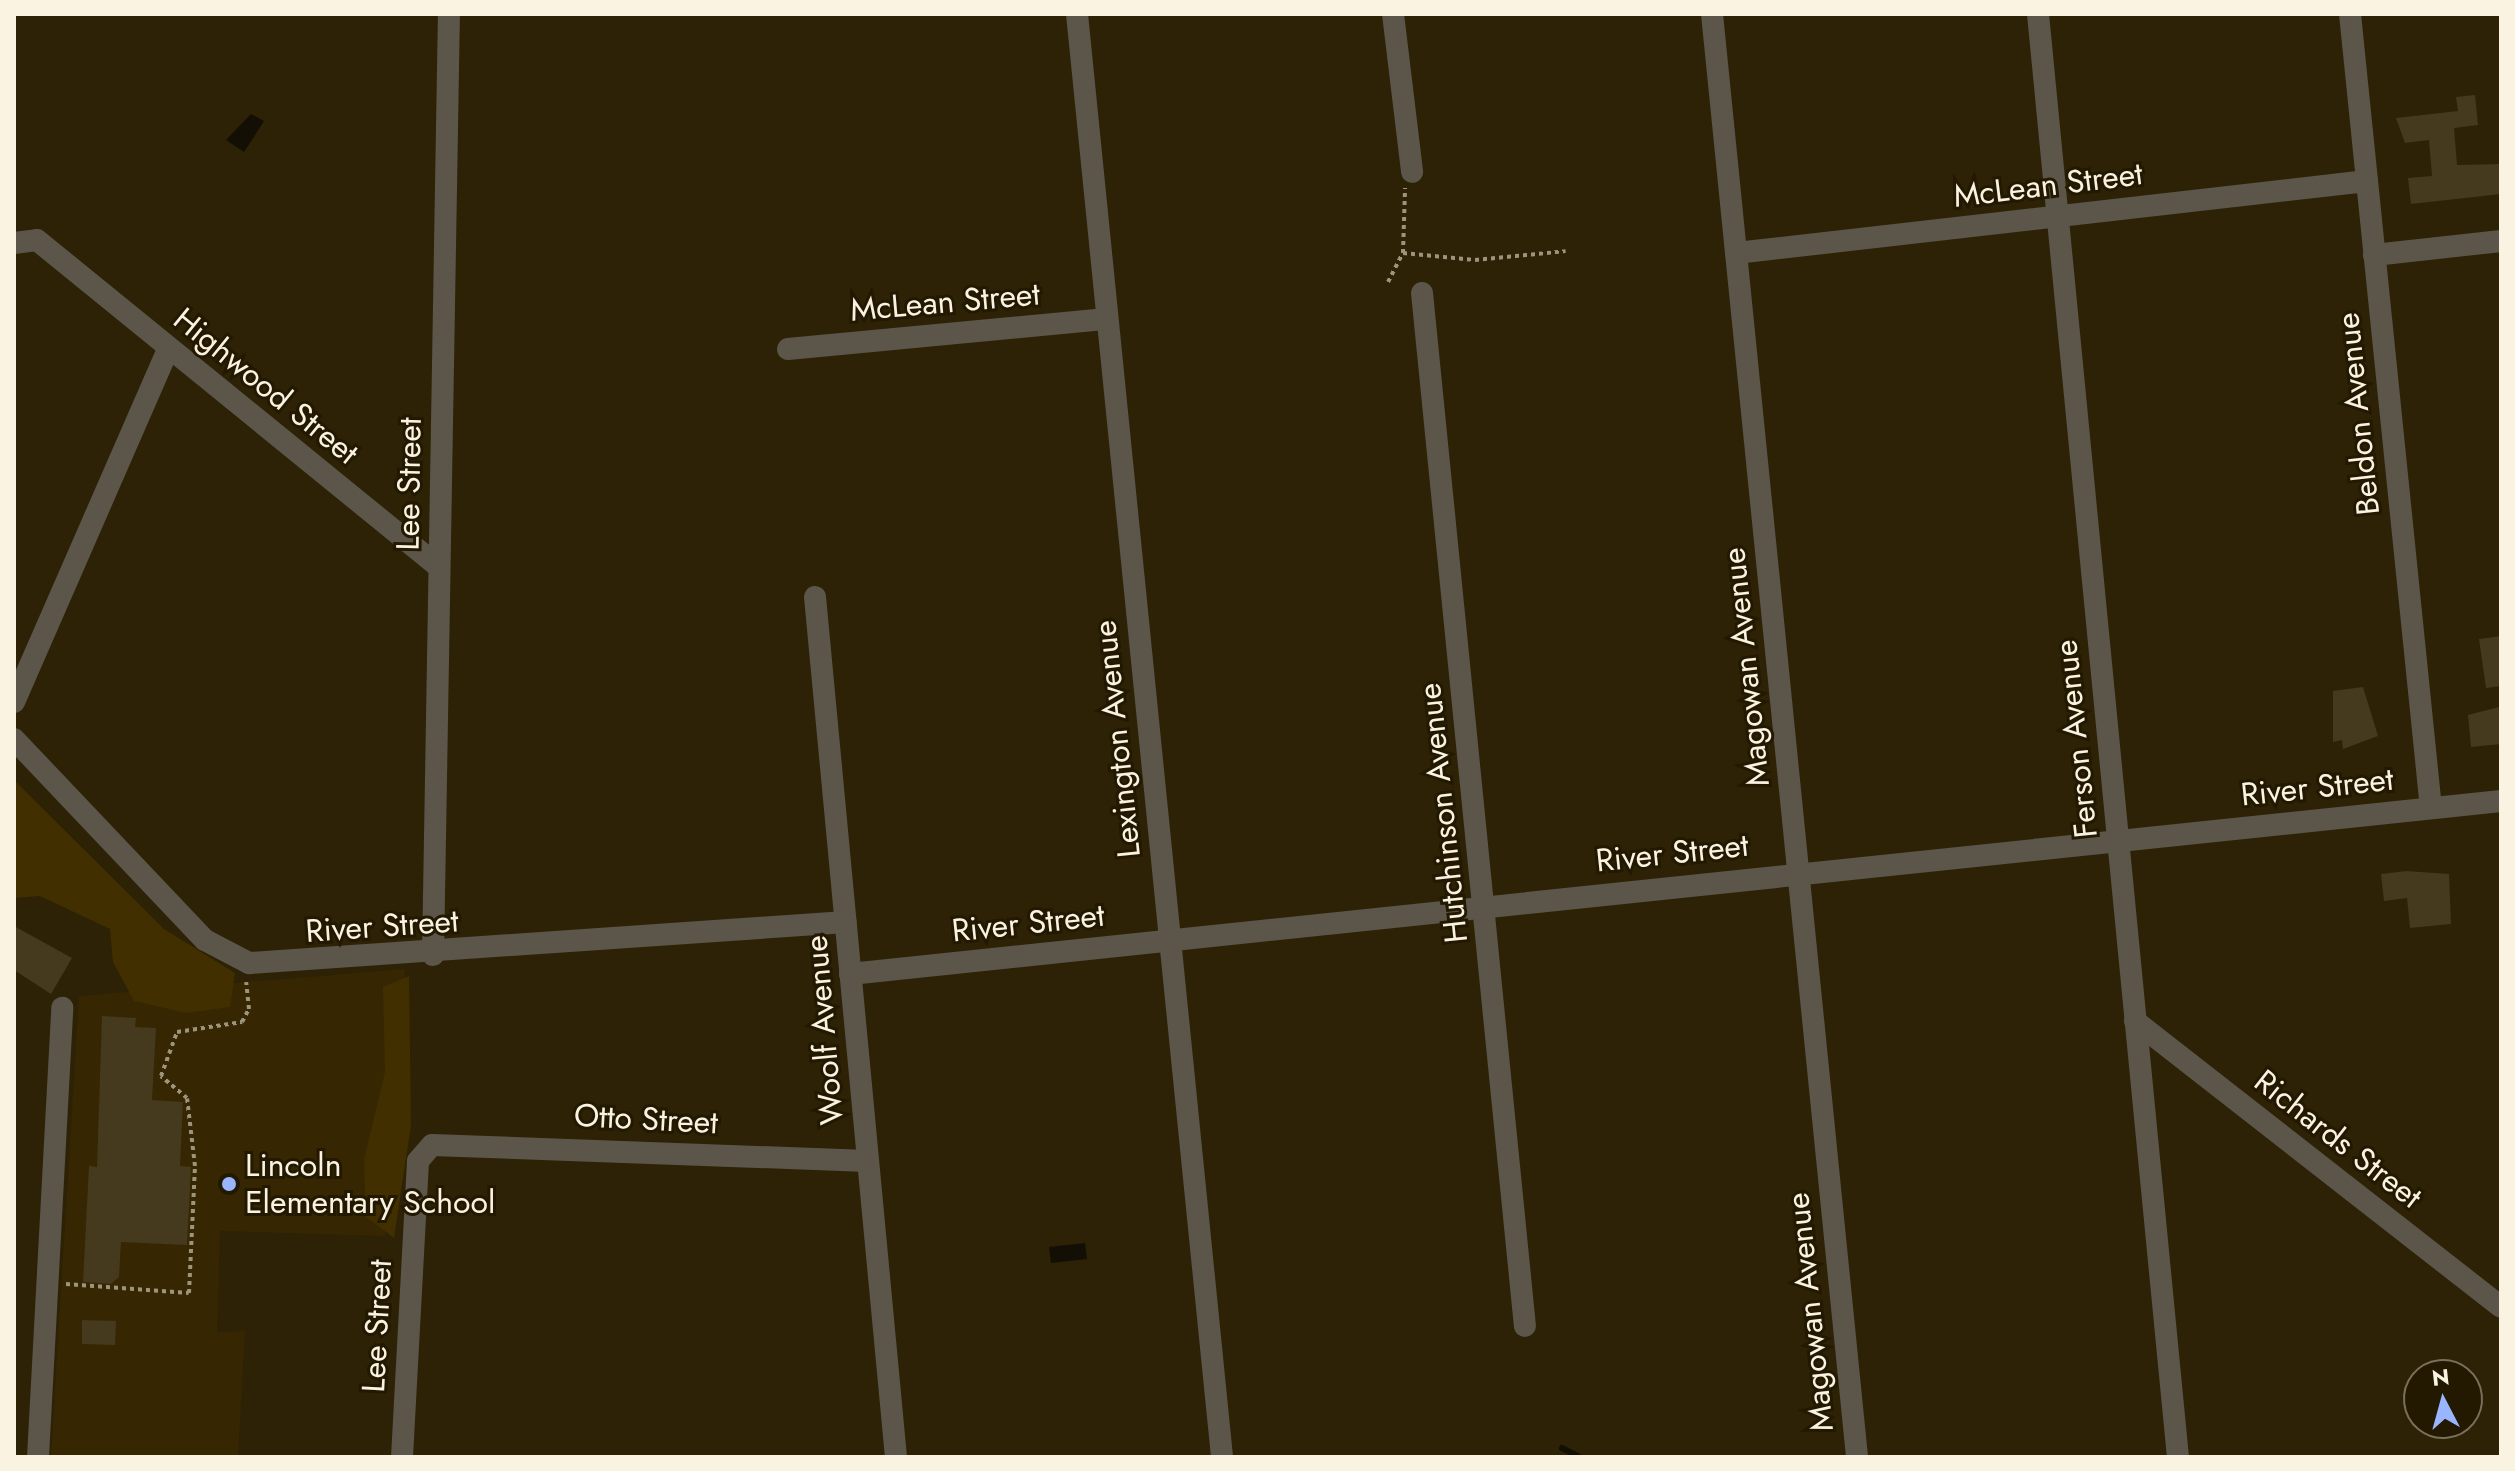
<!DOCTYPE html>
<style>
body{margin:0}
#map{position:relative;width:2515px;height:1471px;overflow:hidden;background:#2d2206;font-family:Jost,sans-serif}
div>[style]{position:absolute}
.built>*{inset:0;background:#362702}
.green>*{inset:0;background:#412f00}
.water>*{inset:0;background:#140f04}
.stream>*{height:6px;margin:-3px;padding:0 3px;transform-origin:3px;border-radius:3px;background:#140f04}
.building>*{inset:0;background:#45391e}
.path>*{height:4px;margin-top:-2px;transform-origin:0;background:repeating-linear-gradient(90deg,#9d947e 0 4px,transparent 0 8px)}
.minor>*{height:22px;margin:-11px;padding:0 11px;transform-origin:11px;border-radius:11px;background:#5c564a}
.dots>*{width:22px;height:22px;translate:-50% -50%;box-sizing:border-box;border:4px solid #231800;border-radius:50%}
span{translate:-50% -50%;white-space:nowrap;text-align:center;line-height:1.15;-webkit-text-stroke:6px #231800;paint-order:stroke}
.street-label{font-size:32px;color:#faf3e2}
.poi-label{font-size:32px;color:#faf3e2}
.left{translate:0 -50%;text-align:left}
.frame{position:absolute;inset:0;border:16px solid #faf3e2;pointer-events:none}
.north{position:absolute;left:2403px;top:1359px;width:80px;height:80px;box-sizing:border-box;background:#231800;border:2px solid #79705a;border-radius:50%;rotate:354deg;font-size:22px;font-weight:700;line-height:32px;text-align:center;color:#faf3e2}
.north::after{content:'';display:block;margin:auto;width:28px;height:36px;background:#98b5fd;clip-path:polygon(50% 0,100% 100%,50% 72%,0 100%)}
</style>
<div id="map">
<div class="built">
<i style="clip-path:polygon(405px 969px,385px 1236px,220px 1231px,217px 1332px,245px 1331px,238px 1457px,51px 1457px,79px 996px)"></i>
</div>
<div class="green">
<i style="clip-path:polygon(14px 780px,164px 929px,235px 973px,230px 1007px,186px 1013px,134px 1001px,113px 962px,110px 929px,40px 896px,14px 898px)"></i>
<i style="clip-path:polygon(409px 976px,411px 1125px,394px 1238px,366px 1217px,364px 1160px,385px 1072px,383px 987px)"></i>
</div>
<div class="water">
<i style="clip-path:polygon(251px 114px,264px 121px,244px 152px,226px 140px)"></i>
<i style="clip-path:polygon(1085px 1243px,1087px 1259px,1051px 1263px,1049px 1247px)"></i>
</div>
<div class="stream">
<i style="left:1562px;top:1448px;width:20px;rotate:27deg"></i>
</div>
<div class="building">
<i style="clip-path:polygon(2475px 95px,2478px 125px,2454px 128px,2457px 165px,2501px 164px,2501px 194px,2411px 204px,2408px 178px,2432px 176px,2429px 140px,2405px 143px,2396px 118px,2458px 111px,2456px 97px)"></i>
<i style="clip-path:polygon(2501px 636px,2501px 686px,2486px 688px,2479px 639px)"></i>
<i style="clip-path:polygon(2363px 687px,2378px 736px,2343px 749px,2342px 740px,2333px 742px,2333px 691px)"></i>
<i style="clip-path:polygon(2499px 707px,2501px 744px,2471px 747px,2468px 715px)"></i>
<i style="clip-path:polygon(2406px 871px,2449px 874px,2451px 924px,2410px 928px,2407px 898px,2384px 901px,2381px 874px)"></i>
<i style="clip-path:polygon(14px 926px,72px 958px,51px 994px,14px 970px)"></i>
<i style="clip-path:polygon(102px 1016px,136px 1018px,135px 1027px,156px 1028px,152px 1100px,183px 1102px,180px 1166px,191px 1167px,187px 1245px,121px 1242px,119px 1277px,111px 1284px,83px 1282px,89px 1166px,97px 1167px)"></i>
<i style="clip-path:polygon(82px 1320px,116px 1321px,115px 1345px,82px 1344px)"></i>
</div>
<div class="path">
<i style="left:1403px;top:253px;width:72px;rotate:5.6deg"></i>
<i style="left:1475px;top:260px;width:91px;rotate:-5.6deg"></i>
<i style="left:1388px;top:282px;width:33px;rotate:-63deg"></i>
<i style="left:1403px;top:253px;width:65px;rotate:-88.2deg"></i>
<i style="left:66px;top:1284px;width:123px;rotate:4.2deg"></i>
<i style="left:189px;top:1293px;width:127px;rotate:-87.3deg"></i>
<i style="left:195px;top:1166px;width:68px;rotate:-96.7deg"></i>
<i style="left:187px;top:1098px;width:34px;rotate:-140deg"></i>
<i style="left:161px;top:1076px;width:47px;rotate:-70deg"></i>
<i style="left:177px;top:1032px;width:66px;rotate:-8.7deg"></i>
<i style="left:242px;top:1022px;width:15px;rotate:-62deg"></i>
<i style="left:249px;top:1009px;width:27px;rotate:-96deg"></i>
</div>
<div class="minor">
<i style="left:1077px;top:14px;width:1450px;rotate:84.26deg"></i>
<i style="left:1393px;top:14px;width:159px;rotate:83.1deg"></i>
<i style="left:1712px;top:14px;width:1450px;rotate:84.26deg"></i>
<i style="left:2038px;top:14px;width:1450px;rotate:84.46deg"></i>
<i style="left:2350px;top:14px;width:798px;rotate:84.18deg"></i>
<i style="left:14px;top:243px;width:23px;rotate:-7deg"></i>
<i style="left:37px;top:240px;width:518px;rotate:39.13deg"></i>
<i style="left:1736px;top:253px;width:635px;rotate:-6.51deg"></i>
<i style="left:2374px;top:255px;width:128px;rotate:-6.3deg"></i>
<i style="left:1422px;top:293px;width:1038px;rotate:84.31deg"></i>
<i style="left:788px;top:349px;width:320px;rotate:-5.4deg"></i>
<i style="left:815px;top:597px;width:864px;rotate:84.62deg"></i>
<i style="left:14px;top:702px;width:385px;rotate:-66.4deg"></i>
<i style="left:14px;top:739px;width:277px;rotate:46.5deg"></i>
<i style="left:205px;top:940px;width:50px;rotate:27.6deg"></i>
<i style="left:249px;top:963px;width:598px;rotate:-3.93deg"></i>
<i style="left:433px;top:955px;width:941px;rotate:-89.03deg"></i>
<i style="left:850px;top:974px;width:1660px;rotate:-5.98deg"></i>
<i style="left:2135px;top:1021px;width:464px;rotate:38deg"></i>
<i style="left:38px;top:1457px;width:450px;rotate:-86.9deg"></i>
<i style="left:402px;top:1457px;width:296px;rotate:-86.9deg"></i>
<i style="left:418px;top:1161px;width:21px;rotate:-49deg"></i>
<i style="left:432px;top:1145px;width:436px;rotate:2.1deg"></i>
</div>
<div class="dots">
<i style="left:229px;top:1184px;background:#98b5fd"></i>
</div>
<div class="street-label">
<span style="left:2048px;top:185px;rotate:-7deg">McLean Street</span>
<span style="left:945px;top:302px;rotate:-5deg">McLean Street</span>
<span style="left:266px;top:386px;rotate:39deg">Highwood Street</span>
<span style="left:2358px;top:414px;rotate:-96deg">Beldon Avenue</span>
<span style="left:409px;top:484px;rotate:-89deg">Lee Street</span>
<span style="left:1746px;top:667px;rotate:-96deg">Magowan Avenue</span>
<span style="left:1117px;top:739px;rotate:-96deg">Lexington Avenue</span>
<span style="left:2076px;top:739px;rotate:-96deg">Ferson Avenue</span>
<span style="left:2317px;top:787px;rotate:-6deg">River Street</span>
<span style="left:1443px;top:813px;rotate:-96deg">Hutchinson Avenue</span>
<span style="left:1672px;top:853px;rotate:-6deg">River Street</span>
<span style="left:1028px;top:923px;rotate:-6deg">River Street</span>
<span style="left:382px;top:926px;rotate:-4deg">River Street</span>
<span style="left:824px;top:1030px;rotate:-95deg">Woolf Avenue</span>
<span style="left:646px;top:1119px;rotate:3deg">Otto Street</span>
<span style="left:2338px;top:1139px;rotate:38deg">Richards Street</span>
<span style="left:1810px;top:1312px;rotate:-96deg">Magowan Avenue</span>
<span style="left:377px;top:1326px;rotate:-87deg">Lee Street</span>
</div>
<div class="poi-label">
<span class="left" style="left:245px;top:1184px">Lincoln<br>Elementary School</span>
</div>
<div class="frame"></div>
<div class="north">N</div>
</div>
